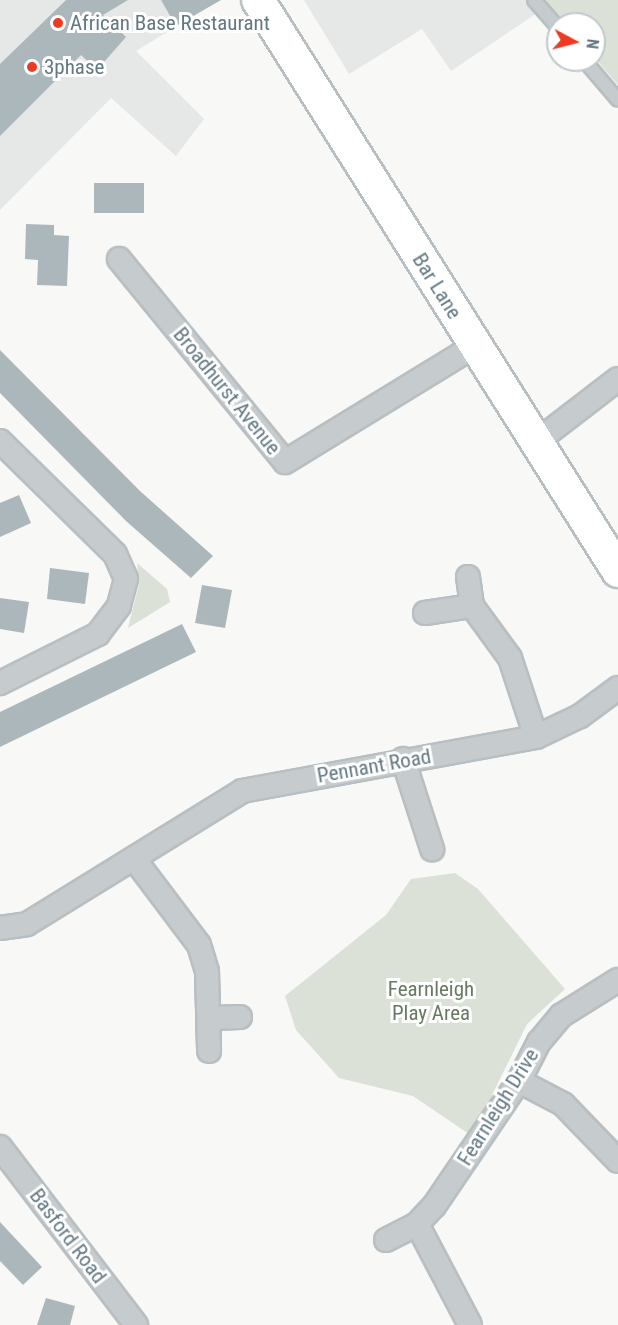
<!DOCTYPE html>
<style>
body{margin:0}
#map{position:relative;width:618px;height:1325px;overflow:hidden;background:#f8f8f6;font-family:"Roboto Condensed",sans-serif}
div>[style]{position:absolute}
.built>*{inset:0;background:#e6e8e7}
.green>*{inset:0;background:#dbe1d6}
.building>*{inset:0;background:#acb7bb}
.roads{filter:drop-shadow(2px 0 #b8bfc2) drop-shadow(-2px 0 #b8bfc2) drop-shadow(0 2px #b8bfc2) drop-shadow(0 -2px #b8bfc2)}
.lane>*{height:12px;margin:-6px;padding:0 6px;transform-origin:6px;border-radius:6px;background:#c6cbcd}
.street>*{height:22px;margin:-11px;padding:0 11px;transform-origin:11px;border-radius:11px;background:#c6cbcd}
.secondary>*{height:32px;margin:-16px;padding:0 16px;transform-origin:16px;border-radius:16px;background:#fff}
.dots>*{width:16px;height:16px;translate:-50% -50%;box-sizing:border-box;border:3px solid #fff;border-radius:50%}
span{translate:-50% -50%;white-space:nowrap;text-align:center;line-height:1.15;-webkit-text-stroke:6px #fff;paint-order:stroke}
.poi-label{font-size:21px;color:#627882}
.left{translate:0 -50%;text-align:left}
.street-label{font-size:21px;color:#627882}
.park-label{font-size:21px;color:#687a61}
.north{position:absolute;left:546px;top:12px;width:60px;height:60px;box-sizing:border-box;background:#fff;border:2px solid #c0c9cd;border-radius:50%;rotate:97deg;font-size:16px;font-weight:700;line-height:24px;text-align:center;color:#627882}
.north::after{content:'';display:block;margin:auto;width:21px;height:27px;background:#ec3b22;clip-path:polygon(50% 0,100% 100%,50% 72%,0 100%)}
</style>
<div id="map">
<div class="built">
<i style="clip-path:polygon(0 0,220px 0,136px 51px,204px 119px,176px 156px,111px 98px,0 210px)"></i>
<i style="clip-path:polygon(304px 0,546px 0,549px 5px,451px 71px,422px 29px,349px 74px)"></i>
</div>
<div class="green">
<i style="clip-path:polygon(546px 0,618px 0,618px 85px,594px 57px,594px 24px,566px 24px)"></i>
<i style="clip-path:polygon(137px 563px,167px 589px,170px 602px,128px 628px,139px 584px)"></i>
<i style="clip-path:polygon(455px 873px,478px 889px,565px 989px,527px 1024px,472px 1136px,413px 1096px,339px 1078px,296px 1030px,285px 996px,386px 915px,411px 879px)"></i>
</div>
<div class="building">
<i style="clip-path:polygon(66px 0,128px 0,103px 15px,126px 37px,97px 70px,81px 55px,0 136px,0 64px)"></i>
<i style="clip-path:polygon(161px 0,221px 0,176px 26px)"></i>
<i style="clip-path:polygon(94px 183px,144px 183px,144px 213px,94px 213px)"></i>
<i style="clip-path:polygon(26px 224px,54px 225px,54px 235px,69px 236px,67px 286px,37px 285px,38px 260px,25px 259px)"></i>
<i style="clip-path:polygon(0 350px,140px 491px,213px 556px,191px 578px,126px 521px,0 393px)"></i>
<i style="clip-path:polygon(19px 495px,31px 523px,0 537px,0 503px)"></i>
<i style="clip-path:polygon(50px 568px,89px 573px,85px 604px,47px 599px)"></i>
<i style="clip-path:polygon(202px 585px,232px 590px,225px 628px,195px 623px)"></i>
<i style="clip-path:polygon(0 598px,29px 602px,24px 633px,0 629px)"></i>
<i style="clip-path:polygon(182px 624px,196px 652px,0 747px,0 712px)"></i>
<i style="clip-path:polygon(0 1222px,42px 1267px,23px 1285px,0 1261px)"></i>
<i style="clip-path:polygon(46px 1298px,75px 1306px,70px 1325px,37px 1325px)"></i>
</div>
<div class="roads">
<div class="lane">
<i style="left:534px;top:0;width:37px;rotate:49deg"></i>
<i style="left:584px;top:60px;width:52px;rotate:49.6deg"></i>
</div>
<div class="street">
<i style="left:119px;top:259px;width:262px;rotate:50.7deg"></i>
<i style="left:285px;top:462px;width:222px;rotate:-31.5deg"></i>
<i style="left:0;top:441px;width:161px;rotate:44.5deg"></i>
<i style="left:115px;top:554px;width:27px;rotate:66deg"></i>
<i style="left:126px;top:579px;width:28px;rotate:105deg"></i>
<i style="left:119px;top:606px;width:35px;rotate:127deg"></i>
<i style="left:98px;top:634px;width:110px;rotate:153.4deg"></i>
<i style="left:536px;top:442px;width:103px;rotate:-37.5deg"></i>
<i style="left:468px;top:577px;width:29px;rotate:82deg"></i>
<i style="left:472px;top:606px;width:64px;rotate:53.8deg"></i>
<i style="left:510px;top:658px;width:83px;rotate:71.8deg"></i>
<i style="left:425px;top:613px;width:48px;rotate:-8.5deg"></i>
<i style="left:403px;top:759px;width:95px;rotate:72.1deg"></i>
<i style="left:135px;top:860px;width:106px;rotate:53deg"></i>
<i style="left:199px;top:945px;width:28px;rotate:73deg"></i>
<i style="left:207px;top:972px;width:79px;rotate:88.5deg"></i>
<i style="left:0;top:928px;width:27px;rotate:-8deg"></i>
<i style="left:27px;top:924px;width:253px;rotate:-31.7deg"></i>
<i style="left:242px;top:791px;width:299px;rotate:-10.4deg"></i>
<i style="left:536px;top:737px;width:49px;rotate:-25.5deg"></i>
<i style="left:580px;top:716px;width:47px;rotate:-36.4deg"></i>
<i style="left:210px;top:1018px;width:30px;rotate:-2deg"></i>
<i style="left:519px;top:1081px;width:50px;rotate:27.6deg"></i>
<i style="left:563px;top:1104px;width:79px;rotate:46deg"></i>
<i style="left:0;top:1147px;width:224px;rotate:52.6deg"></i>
<i style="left:417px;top:1224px;width:114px;rotate:62.3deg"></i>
<i style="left:386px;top:1240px;width:35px;rotate:-27deg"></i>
<i style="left:417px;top:1224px;width:25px;rotate:-47deg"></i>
<i style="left:434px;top:1206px;width:151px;rotate:-55.8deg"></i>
<i style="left:519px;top:1081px;width:44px;rotate:-62.9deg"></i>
<i style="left:539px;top:1042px;width:35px;rotate:-50deg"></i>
<i style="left:562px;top:1015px;width:66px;rotate:-32deg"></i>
</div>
<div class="secondary">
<i style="left:258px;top:0;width:675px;rotate:57.77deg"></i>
</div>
</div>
<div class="dots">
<i style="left:58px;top:23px;background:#ec3b22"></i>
<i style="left:32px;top:67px;background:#ec3b22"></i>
</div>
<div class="poi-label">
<span class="left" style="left:70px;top:23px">African Base Restaurant</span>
<span class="left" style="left:44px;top:67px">3phase</span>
</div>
<div class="street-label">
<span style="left:437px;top:286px;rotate:58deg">Bar Lane</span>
<span style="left:227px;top:391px;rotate:51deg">Broadhurst Avenue</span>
<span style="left:374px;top:766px;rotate:-10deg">Pennant Road</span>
<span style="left:498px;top:1107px;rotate:-58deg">Fearnleigh Drive</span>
<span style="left:68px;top:1236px;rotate:53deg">Basford Road</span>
</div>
<div class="park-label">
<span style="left:431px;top:1001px">Fearnleigh<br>Play Area</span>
</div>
<div class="north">N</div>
</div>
